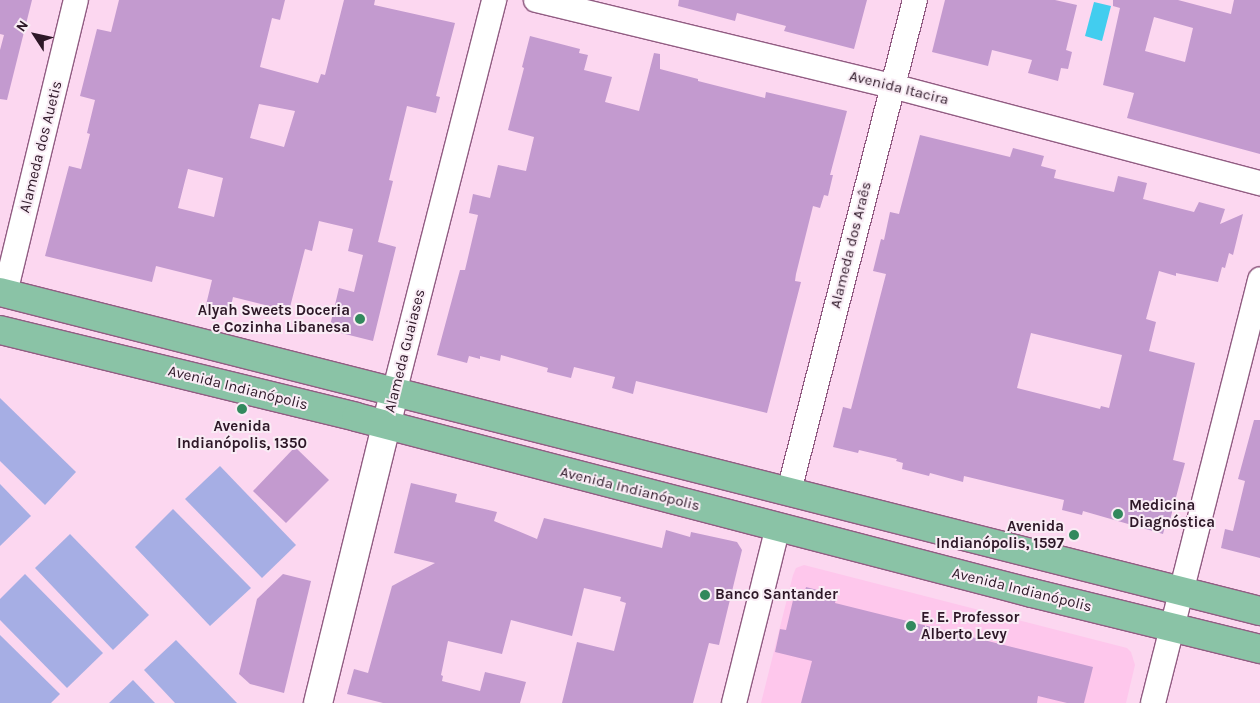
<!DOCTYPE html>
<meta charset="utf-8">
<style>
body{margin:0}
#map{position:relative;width:1260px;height:703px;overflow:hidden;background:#fcd7f0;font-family:Karla,sans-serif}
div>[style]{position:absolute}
.built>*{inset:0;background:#fec7ec}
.green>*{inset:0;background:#a6aee4}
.water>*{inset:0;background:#42cdef}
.building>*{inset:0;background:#c39acf}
.roads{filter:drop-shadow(1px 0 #915c82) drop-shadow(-1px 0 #915c82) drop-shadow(0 1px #915c82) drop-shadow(0 -1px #915c82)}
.street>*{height:24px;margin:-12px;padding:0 12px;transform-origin:12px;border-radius:12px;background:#fff}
.secondary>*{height:28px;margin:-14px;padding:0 14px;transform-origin:14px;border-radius:14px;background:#fff}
.primary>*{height:28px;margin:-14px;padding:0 14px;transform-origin:14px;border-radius:14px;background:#8ac3a6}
.dots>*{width:14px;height:14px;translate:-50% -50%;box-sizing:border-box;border:2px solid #f9ecf5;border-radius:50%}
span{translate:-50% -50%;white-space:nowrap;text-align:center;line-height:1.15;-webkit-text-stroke:4px #f9ecf5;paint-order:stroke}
.street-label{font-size:15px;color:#2e1828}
.poi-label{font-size:15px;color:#2e1828;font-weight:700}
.right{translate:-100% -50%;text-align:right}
.left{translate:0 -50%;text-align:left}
.north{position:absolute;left:10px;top:10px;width:50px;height:50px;-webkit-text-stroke:4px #f9ecf5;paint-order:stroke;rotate:305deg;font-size:14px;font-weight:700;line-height:20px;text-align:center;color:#2e1828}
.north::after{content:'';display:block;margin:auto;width:18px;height:22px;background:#2e1828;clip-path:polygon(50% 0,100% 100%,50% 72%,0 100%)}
</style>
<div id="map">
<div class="built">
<i style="clip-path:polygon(804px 565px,1127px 648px,1131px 652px,1135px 665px,1126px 703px,761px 703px,793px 575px,796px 568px)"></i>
</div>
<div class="green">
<i style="clip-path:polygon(0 398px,76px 472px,45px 505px,0 461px)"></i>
<i style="clip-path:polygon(220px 466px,296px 545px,262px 578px,185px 499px)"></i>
<i style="clip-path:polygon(0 484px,31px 516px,0 546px)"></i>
<i style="clip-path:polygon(173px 509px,251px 588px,210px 626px,135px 547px)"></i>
<i style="clip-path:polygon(70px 534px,149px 615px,113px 650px,35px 568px)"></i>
<i style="clip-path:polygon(25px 574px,103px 653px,67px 688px,0 620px,0 599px)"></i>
<i style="clip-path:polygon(0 635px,60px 694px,51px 703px,0 703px)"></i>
<i style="clip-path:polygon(176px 640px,237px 703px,175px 703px,144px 670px)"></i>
<i style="clip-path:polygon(133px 680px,155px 703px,109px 703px)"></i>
</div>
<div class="water">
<i style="clip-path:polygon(1094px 2px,1111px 6px,1102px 41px,1085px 36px)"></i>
</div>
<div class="building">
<i style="clip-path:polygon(0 0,32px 0,7px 100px,0 99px,0 50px,4px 35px,0 34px)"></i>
<i style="clip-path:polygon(evenodd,119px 0,285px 0,280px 20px,272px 18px,260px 67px,318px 83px,321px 74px,325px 75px,344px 0,375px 0,374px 5px,455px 23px,436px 96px,440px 97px,436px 113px,407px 106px,389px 180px,393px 181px,378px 242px,396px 247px,373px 341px,329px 330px,339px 288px,354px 292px,363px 255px,348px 251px,353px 229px,319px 221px,312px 251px,305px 249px,289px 311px,233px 297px,229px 315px,205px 309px,212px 280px,156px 266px,152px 282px,45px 256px,69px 166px,81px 169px,90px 134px,87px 133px,95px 100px,80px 96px,97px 29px,111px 32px,119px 0,259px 104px,295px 111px,284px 147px,250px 138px,259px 104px,119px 0,188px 169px,223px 178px,214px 217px,178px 208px,188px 169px)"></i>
<i style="clip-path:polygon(679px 0,867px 0,854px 49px,784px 31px,786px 26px,737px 13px,735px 21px,678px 6px)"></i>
<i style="clip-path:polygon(945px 0,1055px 0,1077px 5px,1066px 50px,1072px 52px,1068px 69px,1061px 68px,1058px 81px,1028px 73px,1032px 60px,992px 50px,988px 66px,932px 52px)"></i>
<i style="clip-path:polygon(evenodd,1113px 0,1178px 0,1231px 14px,1234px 0,1260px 0,1260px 154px,1127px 118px,1134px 93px,1103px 85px,1120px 8px,1113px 6px,1113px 0,1154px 17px,1193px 28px,1185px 62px,1145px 51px,1154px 17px)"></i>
<i style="clip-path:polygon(530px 36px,580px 49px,579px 53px,588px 55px,584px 70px,612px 77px,605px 102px,639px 111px,654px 53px,660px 54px,660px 69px,698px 79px,698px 81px,765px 98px,766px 92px,847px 111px,830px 175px,833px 175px,828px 196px,824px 195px,820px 208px,813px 206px,796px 274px,795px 281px,801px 282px,767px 413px,636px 381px,633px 394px,612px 388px,615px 377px,574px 367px,571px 378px,547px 372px,548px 368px,501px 355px,500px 361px,480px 356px,480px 359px,469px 356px,467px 363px,437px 355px,460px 270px,465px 270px,478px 215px,469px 213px,473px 194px,490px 198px,498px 165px,526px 171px,534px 137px,508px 130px,524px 68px,522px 67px)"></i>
<i style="clip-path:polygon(evenodd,920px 135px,1010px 157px,1013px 148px,1044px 156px,1041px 166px,1056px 170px,1054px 178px,1114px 192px,1118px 176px,1147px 183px,1143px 199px,1194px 212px,1199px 202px,1225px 209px,1220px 224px,1243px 214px,1233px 255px,1229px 253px,1225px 268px,1222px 267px,1218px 282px,1176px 273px,1176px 276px,1159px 271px,1146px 319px,1156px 322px,1149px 351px,1195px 363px,1173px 460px,1185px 463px,1169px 524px,1166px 523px,1163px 534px,1083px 511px,1082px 515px,1062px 510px,1064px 500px,964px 476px,963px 482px,930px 473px,929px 476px,902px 469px,903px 463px,896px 461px,897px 459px,859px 450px,858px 453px,833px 447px,843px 407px,851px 409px,886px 274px,873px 271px,881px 239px,884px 240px,890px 212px,899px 214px,920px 135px,1031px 333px,1122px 355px,1109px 408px,1101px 406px,1100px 409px,1017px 388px,1031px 333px)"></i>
<i style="clip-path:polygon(1254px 420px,1260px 420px,1260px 558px,1221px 548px,1225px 529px,1233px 531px,1245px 481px,1238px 479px)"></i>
<i style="clip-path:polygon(295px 447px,329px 480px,286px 523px,253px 491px)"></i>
<i style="clip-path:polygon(411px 483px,457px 494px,455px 502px,497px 512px,494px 521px,537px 539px,544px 518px,662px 548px,666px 530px,690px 537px,691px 532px,737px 542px,742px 550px,719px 645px,709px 643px,693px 703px,562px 703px,577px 642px,614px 651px,626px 603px,620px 601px,621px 597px,584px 588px,572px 636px,511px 620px,502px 654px,448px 641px,441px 675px,443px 676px,442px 681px,480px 691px,485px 672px,526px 682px,520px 703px,383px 703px,347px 694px,354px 669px,368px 673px,392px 586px,435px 563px,394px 553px)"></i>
<i style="clip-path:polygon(283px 574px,311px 581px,284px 693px,250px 684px,239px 674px,257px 599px)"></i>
<i style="clip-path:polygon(806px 587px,837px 595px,835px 603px,1093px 667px,1084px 703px,1067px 703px,1038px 696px,1037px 703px,801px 703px,812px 661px,775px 652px,780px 629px,786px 630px,794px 596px,803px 598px)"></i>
</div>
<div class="roads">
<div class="street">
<i style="left:536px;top:0;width:366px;rotate:13.6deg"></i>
<i style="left:892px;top:86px;width:381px;rotate:14.8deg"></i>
<i style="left:5px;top:293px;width:301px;rotate:-76.4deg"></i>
<i style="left:394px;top:393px;width:406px;rotate:-75.7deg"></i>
<i style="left:789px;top:491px;width:507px;rotate:-75.61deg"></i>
<i style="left:734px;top:703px;width:182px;rotate:-76deg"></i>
<i style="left:1153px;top:703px;width:437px;rotate:-75.8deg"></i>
</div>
<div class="secondary">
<i style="left:318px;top:703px;width:319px;rotate:-76.2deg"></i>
</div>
<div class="primary">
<i style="left:0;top:292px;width:1300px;rotate:14.21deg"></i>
<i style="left:0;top:330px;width:366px;rotate:13.7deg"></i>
<i style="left:356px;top:417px;width:699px;rotate:14.59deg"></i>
<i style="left:1032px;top:593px;width:235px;rotate:13.8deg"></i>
</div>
</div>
<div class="dots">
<i style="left:360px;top:319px;background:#32895d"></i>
<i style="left:242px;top:409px;background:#32895d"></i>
<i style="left:1118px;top:514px;background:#32895d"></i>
<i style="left:1074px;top:535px;background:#32895d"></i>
<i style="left:705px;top:595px;background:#32895d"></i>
<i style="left:911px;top:626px;background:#32895d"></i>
</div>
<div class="street-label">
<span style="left:899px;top:88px;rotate:14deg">Avenida Itacira</span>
<span style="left:41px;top:147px;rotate:-76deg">Alameda dos Auetis</span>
<span style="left:851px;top:245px;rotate:-76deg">Alameda dos Araês</span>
<span style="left:405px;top:351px;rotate:-76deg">Alameda Guaiases</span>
<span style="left:238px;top:388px;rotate:14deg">Avenida Indianópolis</span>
<span style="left:630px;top:489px;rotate:14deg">Avenida Indianópolis</span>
<span style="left:1022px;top:590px;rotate:14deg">Avenida Indianópolis</span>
</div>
<div class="poi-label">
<span class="right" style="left:350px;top:319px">Alyah Sweets Doceria<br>e Cozinha Libanesa</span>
<span style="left:242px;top:435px">Avenida<br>Indianópolis, 1350</span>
<span class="left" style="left:1129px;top:514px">Medicina<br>Diagnóstica</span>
<span class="right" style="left:1064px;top:535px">Avenida<br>Indianópolis, 1597</span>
<span class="left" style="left:715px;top:595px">Banco Santander</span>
<span class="left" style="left:921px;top:626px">E. E. Professor<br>Alberto Levy</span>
</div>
<div class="north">N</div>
</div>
